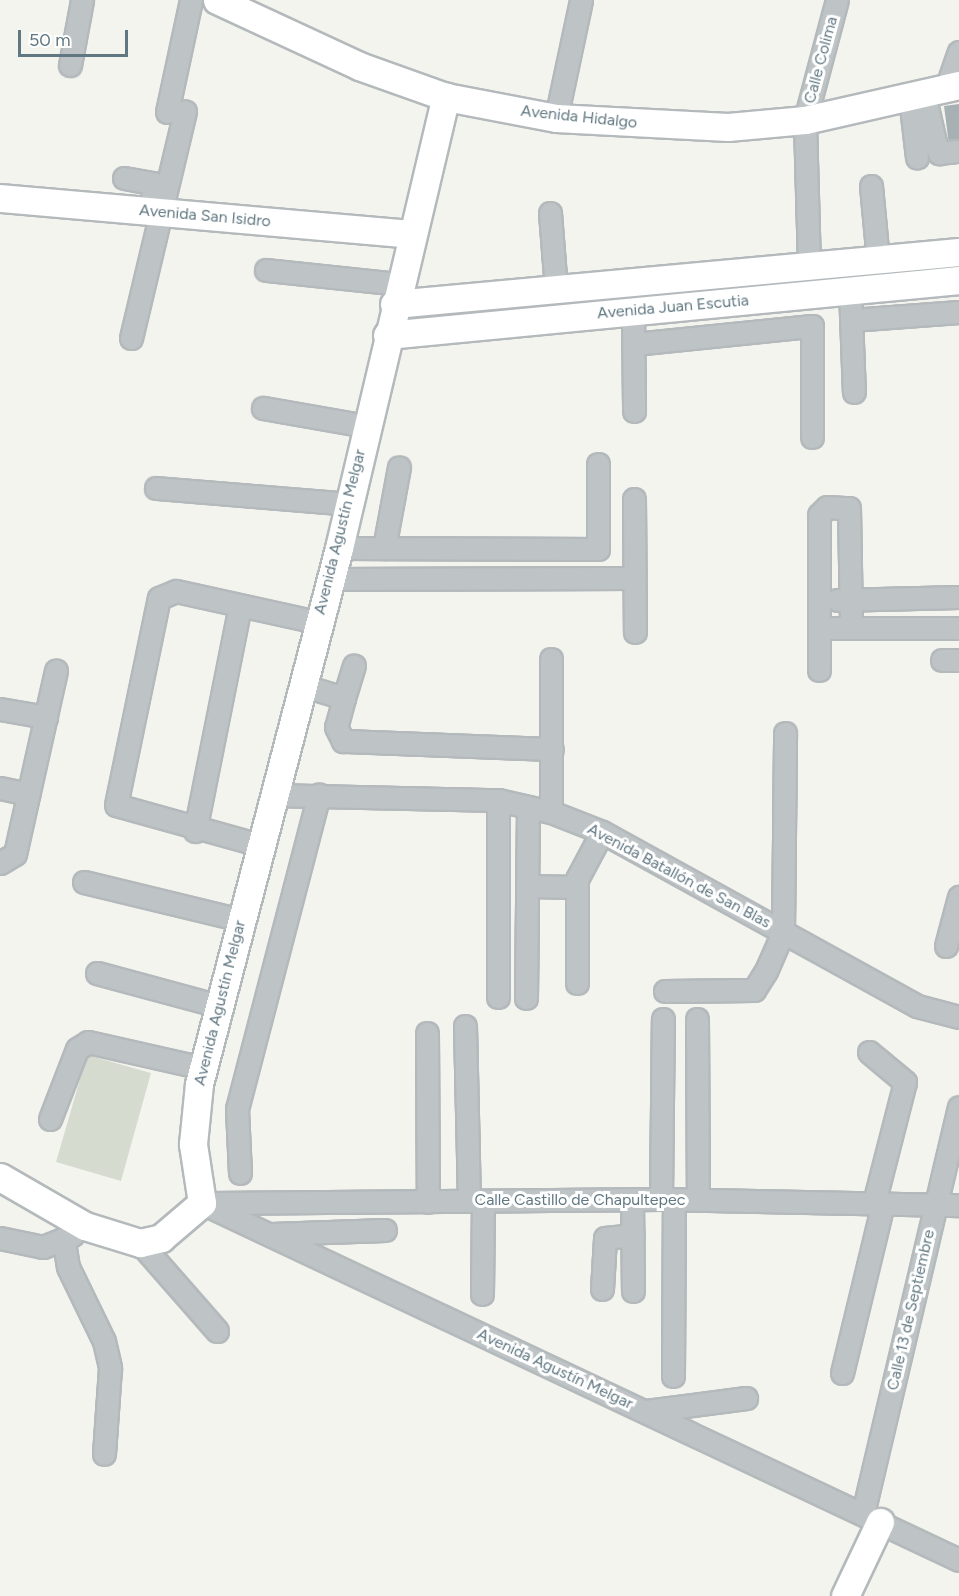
<!DOCTYPE html>
<meta charset="utf-8">
<style>
body{margin:0}
#map{position:relative;width:959px;height:1596px;overflow:hidden;background:#f4f4ef;font-family:Figtree,sans-serif}
div>[style]{position:absolute}
.green>*{inset:0;background:#d6dbd0}
.building>*{inset:0;background:#a7b1b4}
.roads{filter:drop-shadow(2px 0 #b4b9bc) drop-shadow(-2px 0 #b4b9bc) drop-shadow(0 2px #b4b9bc) drop-shadow(0 -2px #b4b9bc)}
.minor>*{height:21px;margin:-10.5px;padding:0 10.5px;transform-origin:10.5px;border-radius:10.5px;background:#bec4c6}
.major>*{height:27px;margin:-13.5px;padding:0 13.5px;transform-origin:13.5px;border-radius:13.5px;background:#fff}
span{translate:-50% -50%;white-space:nowrap;text-align:center;line-height:1.15;-webkit-text-stroke:6px #fff;paint-order:stroke}
.street-label{font-size:16px;color:#617882}
.scale{position:absolute;left:18px;top:30px;width:110px;height:27px;box-sizing:border-box;border:3px solid #617882;border-top:0;padding-left:8px;font-size:18px;line-height:21px;white-space:nowrap;color:#617882;-webkit-text-stroke:4px #fff;paint-order:stroke}
</style>
<div id="map">
<div class="green">
<i style="clip-path:polygon(87px 1055px,151px 1073px,121px 1181px,56px 1162px)"></i>
</div>
<div class="building">
<i style="clip-path:polygon(959px 104px,959px 144px,949px 145px,944px 106px)"></i>
</div>
<div class="roads">
<div class="minor">
<i style="left:70px;top:65px;width:66px;rotate:-79.5deg"></i>
<i style="left:946px;top:89px;width:39px;rotate:-71deg"></i>
<i style="left:924px;top:94px;width:53px;rotate:77deg"></i>
<i style="left:936px;top:146px;width:8px;rotate:67deg"></i>
<i style="left:939px;top:153px;width:20px;rotate:-6deg"></i>
<i style="left:910px;top:98px;width:60px;rotate:83.3deg"></i>
<i style="left:167px;top:112px;width:115px;rotate:-77.9deg"></i>
<i style="left:556px;top:118px;width:121px;rotate:-78deg"></i>
<i style="left:124px;top:178px;width:29px;rotate:10deg"></i>
<i style="left:153px;top:183px;width:28px;rotate:92deg"></i>
<i style="left:871px;top:186px;width:74px;rotate:84.6deg"></i>
<i style="left:550px;top:213px;width:76px;rotate:85.5deg"></i>
<i style="left:809px;top:266px;width:146px;rotate:-91.6deg"></i>
<i style="left:805px;top:120px;width:124px;rotate:-75.1deg"></i>
<i style="left:266px;top:270px;width:134px;rotate:6deg"></i>
<i style="left:850px;top:290px;width:102px;rotate:87.8deg"></i>
<i style="left:633px;top:311px;width:100px;rotate:89.4deg"></i>
<i style="left:851px;top:320px;width:108px;rotate:-4.2deg"></i>
<i style="left:131px;top:338px;width:233px;rotate:-76.6deg"></i>
<i style="left:634px;top:344px;width:179px;rotate:-5.8deg"></i>
<i style="left:812px;top:326px;width:111px;rotate:90deg"></i>
<i style="left:263px;top:408px;width:105px;rotate:9.9deg"></i>
<i style="left:156px;top:488px;width:194px;rotate:4.7deg"></i>
<i style="left:634px;top:499px;width:133px;rotate:89.6deg"></i>
<i style="left:339px;top:548px;width:259px;rotate:0.2deg"></i>
<i style="left:598px;top:549px;width:85px;rotate:-90deg"></i>
<i style="left:384px;top:548px;width:82px;rotate:-79.5deg"></i>
<i style="left:330px;top:579px;width:302px;rotate:-0.2deg"></i>
<i style="left:837px;top:600px;width:122px;rotate:-1.4deg"></i>
<i style="left:820px;top:628px;width:139px"></i>
<i style="left:551px;top:659px;width:153px;rotate:90deg"></i>
<i style="left:942px;top:660px;width:17px"></i>
<i style="left:819px;top:670px;width:155px;rotate:-90deg"></i>
<i style="left:819px;top:515px;width:11px;rotate:-45deg"></i>
<i style="left:827px;top:507px;width:22px;rotate:3deg"></i>
<i style="left:849px;top:508px;width:119px;rotate:89deg"></i>
<i style="left:301px;top:685px;width:45px;rotate:16.8deg"></i>
<i style="left:344px;top:698px;width:30px;rotate:105deg"></i>
<i style="left:336px;top:727px;width:16px;rotate:63deg"></i>
<i style="left:343px;top:741px;width:209px;rotate:2.2deg"></i>
<i style="left:344px;top:698px;width:34px;rotate:-73deg"></i>
<i style="left:0;top:709px;width:47px;rotate:9.9deg"></i>
<i style="left:0;top:788px;width:29px;rotate:12deg"></i>
<i style="left:272px;top:795px;width:226px;rotate:1.3deg"></i>
<i style="left:498px;top:800px;width:54px;rotate:12.8deg"></i>
<i style="left:551px;top:812px;width:55px;rotate:21.4deg"></i>
<i style="left:602px;top:832px;width:360px;rotate:28.9deg"></i>
<i style="left:917px;top:1006px;width:43px;rotate:14.7deg"></i>
<i style="left:195px;top:831px;width:229px;rotate:-78.7deg"></i>
<i style="left:260px;top:845px;width:149px;rotate:-164.5deg"></i>
<i style="left:116px;top:805px;width:211px;rotate:-78.3deg"></i>
<i style="left:159px;top:598px;width:18px;rotate:-22deg"></i>
<i style="left:176px;top:591px;width:144px;rotate:12.4deg"></i>
<i style="left:0;top:863px;width:17px;rotate:-31deg"></i>
<i style="left:15px;top:854px;width:188px;rotate:-77.4deg"></i>
<i style="left:84px;top:882px;width:162px;rotate:13.6deg"></i>
<i style="left:527px;top:886px;width:50px;rotate:1.1deg"></i>
<i style="left:946px;top:946px;width:51px;rotate:-75.1deg"></i>
<i style="left:97px;top:973px;width:126px;rotate:15.1deg"></i>
<i style="left:577px;top:983px;width:104px;rotate:-90deg"></i>
<i style="left:577px;top:879px;width:53px;rotate:-62deg"></i>
<i style="left:665px;top:991px;width:89px;rotate:-0.6deg"></i>
<i style="left:754px;top:990px;width:22px;rotate:-58deg"></i>
<i style="left:766px;top:971px;width:43px;rotate:-66.4deg"></i>
<i style="left:783px;top:932px;width:199px;rotate:-89.4deg"></i>
<i style="left:498px;top:997px;width:197px;rotate:-90deg"></i>
<i style="left:526px;top:998px;width:191px;rotate:-89.4deg"></i>
<i style="left:697px;top:1019px;width:181px;rotate:89.7deg"></i>
<i style="left:465px;top:1026px;width:175px;rotate:88.7deg"></i>
<i style="left:427px;top:1033px;width:169px;rotate:89.7deg"></i>
<i style="left:869px;top:1052px;width:47px;rotate:39.8deg"></i>
<i style="left:905px;top:1082px;width:125px;rotate:104.4deg"></i>
<i style="left:50px;top:1119px;width:75px;rotate:-68.9deg"></i>
<i style="left:77px;top:1049px;width:13px;rotate:-32deg"></i>
<i style="left:88px;top:1042px;width:118px;rotate:12.7deg"></i>
<i style="left:240px;top:1173px;width:64px;rotate:-92.7deg"></i>
<i style="left:237px;top:1109px;width:325px;rotate:-75.4deg"></i>
<i style="left:661px;top:1199px;width:180px;rotate:-89.4deg"></i>
<i style="left:632px;top:1200px;width:91px;rotate:89.4deg"></i>
<i style="left:202px;top:1203px;width:837px;rotate:25.25deg"></i>
<i style="left:210px;top:1203px;width:451px;rotate:-0.5deg"></i>
<i style="left:661px;top:1199px;width:298px;rotate:1.2deg"></i>
<i style="left:271px;top:1234px;width:114px;rotate:-2deg"></i>
<i style="left:0;top:1238px;width:44px;rotate:11.8deg"></i>
<i style="left:43px;top:1247px;width:32px;rotate:-22deg"></i>
<i style="left:64px;top:1242px;width:25px;rotate:81deg"></i>
<i style="left:68px;top:1267px;width:82px;rotate:64.1deg"></i>
<i style="left:104px;top:1341px;width:28px;rotate:77deg"></i>
<i style="left:110px;top:1368px;width:86px;rotate:94deg"></i>
<i style="left:140px;top:1243px;width:117px;rotate:48.8deg"></i>
<i style="left:602px;top:1289px;width:51px;rotate:-86.6deg"></i>
<i style="left:605px;top:1238px;width:28px;rotate:-6deg"></i>
<i style="left:482px;top:1294px;width:93px;rotate:-89.4deg"></i>
<i style="left:842px;top:1373px;width:175px;rotate:-76.4deg"></i>
<i style="left:673px;top:1376px;width:176px;rotate:-89.7deg"></i>
<i style="left:646px;top:1411px;width:101px;rotate:-7.4deg"></i>
<i style="left:863px;top:1513px;width:417px;rotate:-76.7deg"></i>
</div>
<div class="major">
<i style="left:217px;top:0;width:157px;rotate:24.9deg"></i>
<i style="left:359px;top:66px;width:92px;rotate:19.6deg"></i>
<i style="left:446px;top:97px;width:112px;rotate:10.8deg"></i>
<i style="left:556px;top:118px;width:172px;rotate:3deg"></i>
<i style="left:728px;top:127px;width:77px;rotate:-5.2deg"></i>
<i style="left:805px;top:120px;width:158px;rotate:-12.8deg"></i>
<i style="left:0;top:198px;width:413px;rotate:5deg"></i>
<i style="left:394px;top:304px;width:567px;rotate:-5.26deg"></i>
<i style="left:387px;top:335px;width:575px;rotate:-5.49deg"></i>
<i style="left:0;top:1177px;width:98px;rotate:30deg"></i>
<i style="left:85px;top:1226px;width:58px;rotate:17.2deg"></i>
<i style="left:140px;top:1243px;width:22px;rotate:-13deg"></i>
<i style="left:161px;top:1238px;width:54px;rotate:-40.5deg"></i>
<i style="left:202px;top:1203px;width:60px;rotate:-98.7deg"></i>
<i style="left:193px;top:1144px;width:60px;rotate:-84.3deg"></i>
<i style="left:199px;top:1084px;width:554px;rotate:-75.36deg"></i>
<i style="left:339px;top:548px;width:464px;rotate:-76.7deg"></i>
<i style="left:845px;top:1596px;width:82px;rotate:-64.7deg"></i>
</div>
</div>
<div class="street-label">
<span style="left:821px;top:60px;rotate:-75deg">Calle Colima</span>
<span style="left:579px;top:117px;rotate:6deg">Avenida Hidalgo</span>
<span style="left:205px;top:216px;rotate:5deg">Avenida San Isidro</span>
<span style="left:673px;top:307px;rotate:-5deg">Avenida Juan Escutia</span>
<span style="left:340px;top:532px;rotate:-76deg">Avenida Agustín Melgar</span>
<span style="left:679px;top:876px;rotate:28deg">Avenida Batallón de San Blas</span>
<span style="left:220px;top:1003px;rotate:-76deg">Avenida Agustín Melgar</span>
<span style="left:580px;top:1200px">Calle Castillo de Chapultepec</span>
<span style="left:911px;top:1310px;rotate:-77deg">Calle 13 de Septiembre</span>
<span style="left:555px;top:1369px;rotate:25deg">Avenida Agustín Melgar</span>
</div>
<div class="scale">50 m</div>
</div>
